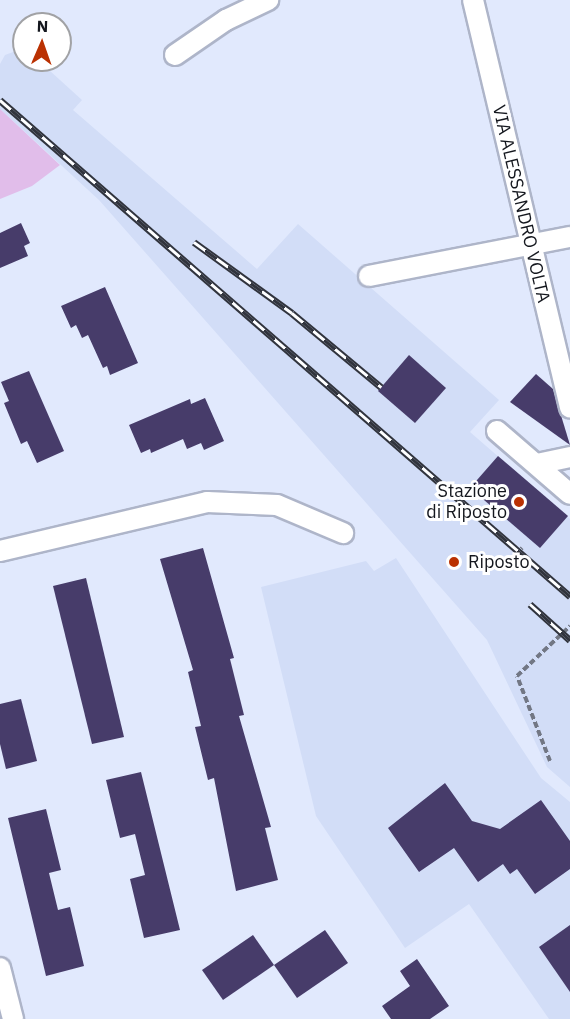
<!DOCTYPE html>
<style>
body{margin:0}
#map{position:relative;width:570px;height:1019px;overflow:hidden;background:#e1e9fd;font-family:"IBM Plex Sans",sans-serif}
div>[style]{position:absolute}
.built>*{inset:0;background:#d2ddf7}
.green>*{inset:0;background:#e1bdea}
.building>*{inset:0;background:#473c6a}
.path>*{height:4px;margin-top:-2px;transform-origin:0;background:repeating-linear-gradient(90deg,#727784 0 6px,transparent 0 9px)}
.roads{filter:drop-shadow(2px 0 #aeb5c9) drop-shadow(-2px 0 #aeb5c9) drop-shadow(0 2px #aeb5c9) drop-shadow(0 -2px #aeb5c9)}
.minor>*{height:20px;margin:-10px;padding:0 10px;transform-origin:10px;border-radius:10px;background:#fff}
.rail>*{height:7px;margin-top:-3.5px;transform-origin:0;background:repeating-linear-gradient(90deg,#fff 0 14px,#31343d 0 28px);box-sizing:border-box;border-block:2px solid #31343d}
.dots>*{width:16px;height:16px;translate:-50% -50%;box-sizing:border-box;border:3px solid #fff;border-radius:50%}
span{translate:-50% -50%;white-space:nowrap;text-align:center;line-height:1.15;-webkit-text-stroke:6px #fff;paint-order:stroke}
.street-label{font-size:18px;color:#14171e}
.poi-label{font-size:18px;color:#14171e}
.right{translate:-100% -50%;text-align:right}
.left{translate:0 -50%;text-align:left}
.north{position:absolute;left:12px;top:12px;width:60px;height:60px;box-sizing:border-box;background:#fff;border:2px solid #a1a2a5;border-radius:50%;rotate:2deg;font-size:16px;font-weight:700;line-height:24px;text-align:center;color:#14171e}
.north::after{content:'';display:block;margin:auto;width:21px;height:27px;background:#ba3102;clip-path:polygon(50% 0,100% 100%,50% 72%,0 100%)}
</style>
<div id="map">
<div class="built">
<i style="clip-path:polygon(24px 48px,24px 60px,38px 60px,82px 100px,73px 110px,257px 269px,298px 224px,499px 400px,470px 432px,570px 519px,570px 787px,547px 767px,487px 640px,99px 200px,0 109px,0 64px,5px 55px)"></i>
<i style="clip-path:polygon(396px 558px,541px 778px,570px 802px,570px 1019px,549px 1019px,469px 904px,405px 948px,316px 816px,261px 587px,366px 561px,374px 571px)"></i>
</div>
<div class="green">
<i style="clip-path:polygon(0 109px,60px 165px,32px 186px,0 199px)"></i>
</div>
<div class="building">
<i style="clip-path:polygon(21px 223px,30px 243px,24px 246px,28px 256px,0 268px,0 233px)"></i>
<i style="clip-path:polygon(105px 287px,138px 363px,110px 375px,107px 366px,103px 368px,88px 335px,82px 338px,76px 325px,71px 328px,61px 306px)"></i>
<i style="clip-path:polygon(409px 355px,446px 388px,415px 423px,378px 391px)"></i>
<i style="clip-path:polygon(29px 371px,64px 451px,37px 463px,27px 441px,21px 444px,4px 403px,9px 401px,1px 382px)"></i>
<i style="clip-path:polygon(536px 374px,553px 389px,570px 445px,510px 402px)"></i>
<i style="clip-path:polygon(205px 398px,224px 441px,204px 450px,201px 443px,187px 449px,183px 439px,151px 453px,150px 449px,141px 453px,129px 425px,190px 399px,191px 404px)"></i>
<i style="clip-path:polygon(498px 456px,568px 516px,540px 548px,470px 488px)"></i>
<i style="clip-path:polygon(203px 548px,234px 658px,230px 659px,244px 715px,239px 716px,271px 827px,265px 828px,278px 880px,236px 891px,214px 778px,208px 780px,195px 727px,201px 726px,188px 672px,193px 670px,160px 559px)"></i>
<i style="clip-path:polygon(86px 578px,124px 737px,92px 744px,53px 586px)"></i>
<i style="clip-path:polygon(21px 699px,37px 761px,6px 769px,0 744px,0 704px)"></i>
<i style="clip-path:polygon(141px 772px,180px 930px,144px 938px,130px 879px,145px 875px,135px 834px,120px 838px,106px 780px)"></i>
<i style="clip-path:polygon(445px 783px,472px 821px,500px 829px,541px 800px,570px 841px,570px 869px,535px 894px,517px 869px,510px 874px,503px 864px,478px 882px,454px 848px,419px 872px,388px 828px)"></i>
<i style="clip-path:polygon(46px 809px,61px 870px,49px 873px,58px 910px,70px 907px,84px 966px,46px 976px,8px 818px)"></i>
<i style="clip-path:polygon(570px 925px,570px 992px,539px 947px)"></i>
<i style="clip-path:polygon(325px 930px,348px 963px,297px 998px,274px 965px)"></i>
<i style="clip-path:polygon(253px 935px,274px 965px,223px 1000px,202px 970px)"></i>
<i style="clip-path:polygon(417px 959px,449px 1006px,430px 1019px,391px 1019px,382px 1006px,410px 986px,400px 971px)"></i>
</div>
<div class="path">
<i style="left:447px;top:496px;width:10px;rotate:-53deg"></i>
<i style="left:515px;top:555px;width:10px;rotate:-45deg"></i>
<i style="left:550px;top:761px;width:91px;rotate:-111.2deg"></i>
<i style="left:517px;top:676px;width:73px;rotate:-43.3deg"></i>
</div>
<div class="roads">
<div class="minor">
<i style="left:473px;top:0;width:419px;rotate:76.6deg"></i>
<i style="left:175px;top:55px;width:62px;rotate:-34.5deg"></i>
<i style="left:226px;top:20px;width:47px;rotate:-25.5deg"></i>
<i style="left:369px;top:276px;width:205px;rotate:-11deg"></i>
<i style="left:497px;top:431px;width:96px;rotate:40.8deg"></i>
<i style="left:537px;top:464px;width:34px;rotate:-12deg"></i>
<i style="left:0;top:551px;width:213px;rotate:-13.3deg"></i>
<i style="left:207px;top:502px;width:70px;rotate:2.5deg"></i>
<i style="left:277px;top:505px;width:72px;rotate:23deg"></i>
<i style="left:0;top:968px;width:53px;rotate:75.7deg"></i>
</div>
</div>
<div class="rail">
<i style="left:0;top:100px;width:756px;rotate:41.03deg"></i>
<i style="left:194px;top:242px;width:121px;rotate:35.9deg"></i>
<i style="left:292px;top:313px;width:116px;rotate:39.7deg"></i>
<i style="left:530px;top:604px;width:54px;rotate:42deg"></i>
</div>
<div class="dots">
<i style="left:519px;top:502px;background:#ba3102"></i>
<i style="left:454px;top:562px;background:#ba3102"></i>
</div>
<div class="street-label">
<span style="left:521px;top:204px;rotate:77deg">VIA ALESSANDRO VOLTA</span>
</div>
<div class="poi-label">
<span class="right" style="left:507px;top:502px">Stazione<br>di Riposto</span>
<span class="left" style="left:468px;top:562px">Riposto</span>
</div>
<div class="north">N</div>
</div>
